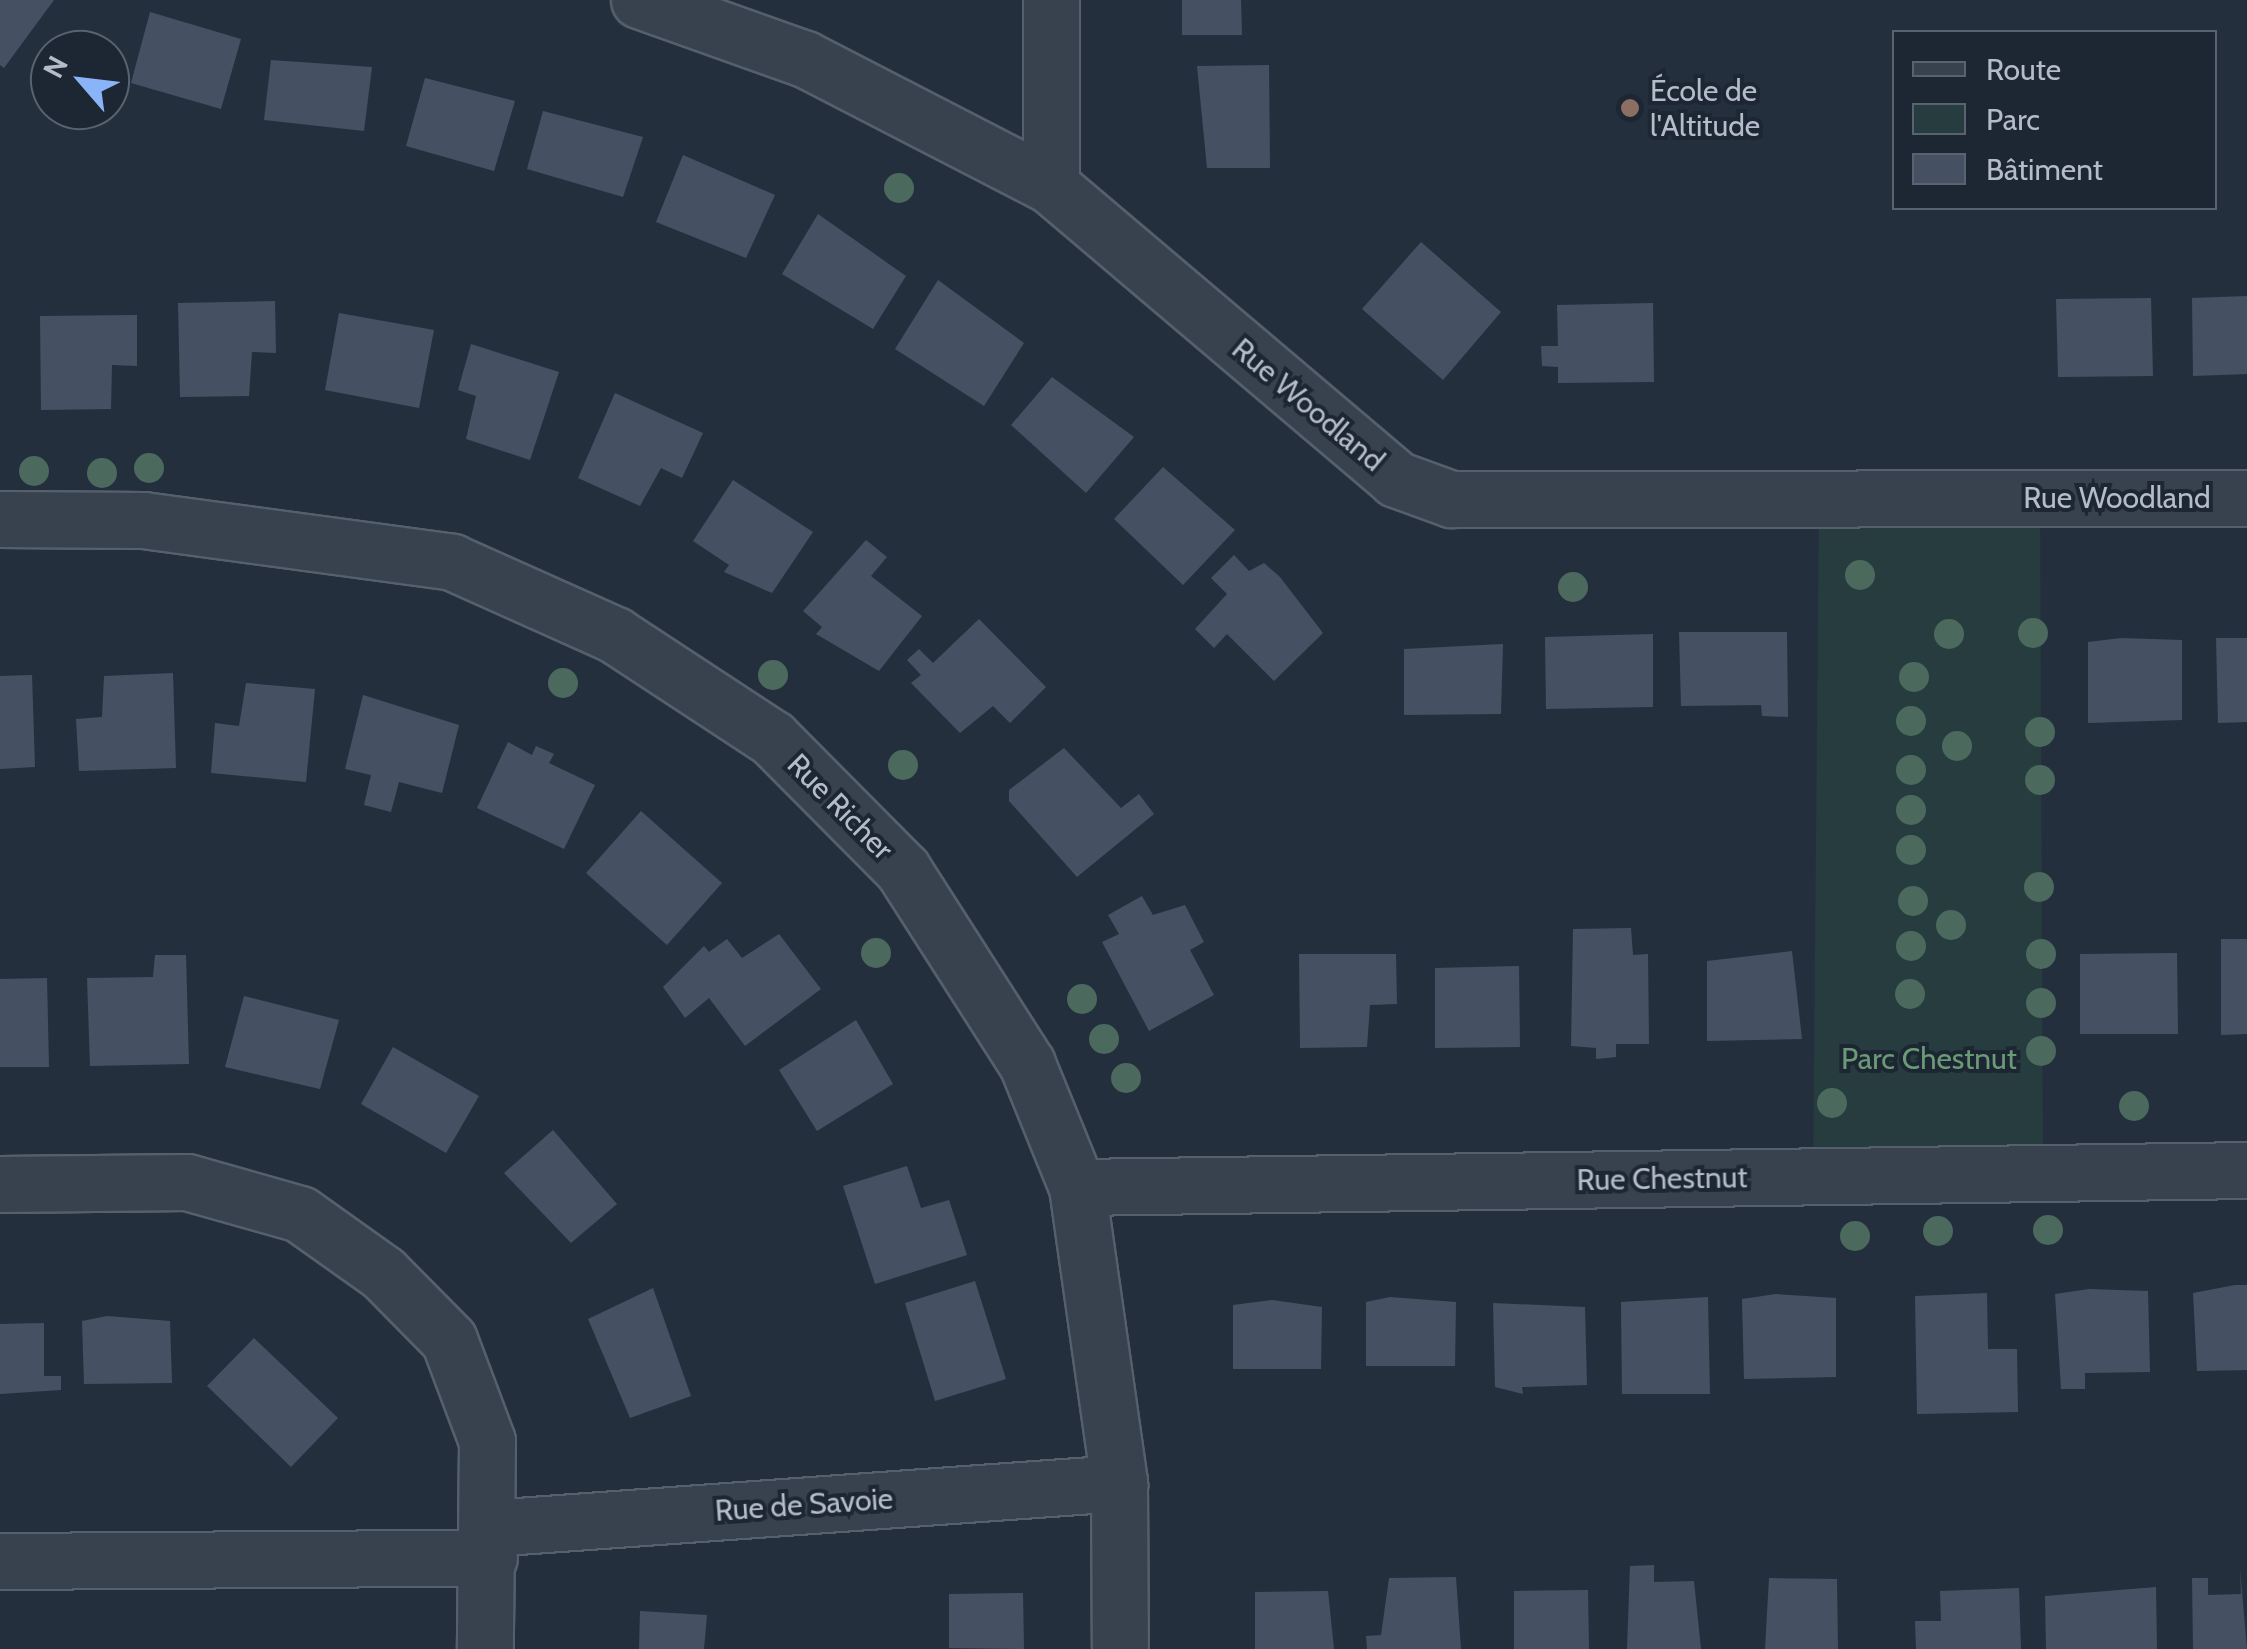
<!DOCTYPE html>
<meta charset="utf-8">
<style>
body{margin:0}
#map{position:relative;width:2247px;height:1649px;overflow:hidden;background:#242f3e;font-family:Cabin,sans-serif}
div>[style]{position:absolute}
.green>*{inset:0;background:#263c3f}
.building>*{inset:0;background:#455162}
.roads{filter:drop-shadow(2px 0 #565f6c) drop-shadow(-2px 0 #565f6c) drop-shadow(0 2px #565f6c) drop-shadow(0 -2px #565f6c)}
.minor>*{height:55px;margin:-27.5px;padding:0 27.5px;transform-origin:27.5px;border-radius:27.5px;background:#38414e}
.trees>*{width:30px;height:30px;margin:-15px;border-radius:50%;background:#4b6a5d}
.dots>*{width:28px;height:28px;translate:-50% -50%;box-sizing:border-box;border:5px solid #1d2633;border-radius:50%}
span{translate:-50% -50%;white-space:nowrap;text-align:center;line-height:1.15;-webkit-text-stroke:8px #1d2633;paint-order:stroke}
.poi-label{font-size:30px;color:#b4bcc9}
.left{translate:0 -50%;text-align:left}
.street-label{font-size:30px;color:#b4bcc9}
.park-label{font-size:30px;color:#6b9a76}
.legend{position:absolute;left:1892px;top:30px;width:325px;height:180px;box-sizing:border-box;background:#1d2633;border:2px solid #59626f;margin:0;padding:12px 18px;list-style:none;font-size:30px;color:#b4bcc9}
.legend li{display:flex;align-items:center;gap:20px;height:50px}
.legend b{width:50px;border:2px solid #59626f}
.north{position:absolute;left:30px;top:30px;width:100px;height:100px;box-sizing:border-box;background:#1d2633;border:2px solid #59626f;border-radius:50%;rotate:298deg;font-size:28px;font-weight:700;line-height:40px;text-align:center;color:#b4bcc9}
.north::after{content:'';display:block;margin:auto;width:35px;height:45px;background:#8ab4f8;clip-path:polygon(50% 0,100% 100%,50% 72%,0 100%)}
</style>
<div id="map">
<div class="green">
<i style="clip-path:polygon(1819px 499px,2040px 499px,2043px 1173px,1813px 1176px)"></i>
</div>
<div class="building">
<i style="clip-path:polygon(0 0,54px 0,4px 68px,0 65px)"></i>
<i style="clip-path:polygon(1182px 0,1241px 0,1242px 35px,1182px 35px)"></i>
<i style="clip-path:polygon(150px 12px,241px 39px,221px 109px,131px 83px)"></i>
<i style="clip-path:polygon(271px 60px,372px 67px,364px 131px,264px 120px)"></i>
<i style="clip-path:polygon(1269px 65px,1270px 168px,1207px 168px,1197px 66px)"></i>
<i style="clip-path:polygon(425px 78px,515px 101px,494px 171px,406px 146px)"></i>
<i style="clip-path:polygon(543px 111px,643px 137px,623px 197px,527px 169px)"></i>
<i style="clip-path:polygon(683px 155px,775px 195px,746px 258px,656px 222px)"></i>
<i style="clip-path:polygon(818px 214px,906px 276px,873px 329px,782px 274px)"></i>
<i style="clip-path:polygon(1421px 242px,1501px 312px,1443px 380px,1362px 309px)"></i>
<i style="clip-path:polygon(938px 280px,1024px 343px,984px 406px,895px 349px)"></i>
<i style="clip-path:polygon(2247px 296px,2247px 374px,2193px 376px,2192px 298px)"></i>
<i style="clip-path:polygon(2151px 298px,2153px 376px,2058px 377px,2056px 299px)"></i>
<i style="clip-path:polygon(275px 301px,276px 353px,252px 352px,249px 396px,180px 397px,178px 303px)"></i>
<i style="clip-path:polygon(1653px 303px,1654px 382px,1558px 383px,1558px 367px,1542px 366px,1541px 346px,1558px 346px,1557px 305px)"></i>
<i style="clip-path:polygon(339px 313px,434px 330px,419px 408px,325px 390px)"></i>
<i style="clip-path:polygon(137px 315px,137px 366px,112px 365px,111px 409px,41px 410px,40px 316px)"></i>
<i style="clip-path:polygon(471px 344px,559px 372px,530px 460px,466px 439px,476px 396px,458px 390px)"></i>
<i style="clip-path:polygon(1052px 377px,1134px 437px,1086px 493px,1011px 425px)"></i>
<i style="clip-path:polygon(615px 393px,703px 433px,682px 478px,661px 468px,640px 506px,578px 478px)"></i>
<i style="clip-path:polygon(1163px 467px,1235px 530px,1183px 585px,1114px 519px)"></i>
<i style="clip-path:polygon(733px 480px,813px 532px,772px 593px,724px 572px,729px 565px,693px 541px)"></i>
<i style="clip-path:polygon(866px 540px,887px 557px,871px 576px,922px 616px,879px 671px,816px 634px,822px 627px,803px 611px)"></i>
<i style="clip-path:polygon(1234px 555px,1249px 571px,1264px 563px,1280px 577px,1323px 633px,1274px 681px,1227px 634px,1214px 648px,1195px 629px,1227px 594px,1211px 578px)"></i>
<i style="clip-path:polygon(979px 619px,1046px 687px,1010px 723px,993px 706px,960px 733px,911px 683px,921px 675px,907px 660px,919px 649px,933px 663px)"></i>
<i style="clip-path:polygon(1679px 632px,1787px 632px,1788px 717px,1762px 716px,1761px 705px,1681px 706px)"></i>
<i style="clip-path:polygon(1653px 634px,1653px 707px,1546px 709px,1545px 637px)"></i>
<i style="clip-path:polygon(2121px 638px,2182px 640px,2182px 720px,2088px 723px,2088px 642px)"></i>
<i style="clip-path:polygon(2216px 638px,2247px 638px,2247px 722px,2218px 723px)"></i>
<i style="clip-path:polygon(1503px 644px,1501px 714px,1404px 715px,1404px 649px)"></i>
<i style="clip-path:polygon(173px 673px,176px 768px,79px 771px,76px 719px,102px 717px,104px 676px)"></i>
<i style="clip-path:polygon(32px 675px,35px 767px,0 769px,0 676px)"></i>
<i style="clip-path:polygon(246px 683px,315px 689px,306px 782px,211px 773px,215px 723px,239px 726px)"></i>
<i style="clip-path:polygon(363px 695px,459px 725px,442px 793px,399px 782px,391px 812px,364px 805px,371px 775px,345px 769px)"></i>
<i style="clip-path:polygon(508px 742px,532px 755px,536px 746px,554px 754px,549px 763px,595px 785px,564px 849px,477px 808px)"></i>
<i style="clip-path:polygon(1064px 748px,1121px 808px,1139px 794px,1154px 814px,1077px 877px,1009px 801px,1009px 790px)"></i>
<i style="clip-path:polygon(641px 811px,722px 883px,667px 945px,586px 873px)"></i>
<i style="clip-path:polygon(1142px 896px,1153px 915px,1185px 905px,1204px 942px,1190px 950px,1214px 995px,1149px 1031px,1102px 942px,1119px 934px,1108px 915px)"></i>
<i style="clip-path:polygon(1631px 928px,1633px 955px,1648px 954px,1649px 1044px,1616px 1044px,1616px 1057px,1596px 1059px,1596px 1048px,1571px 1046px,1573px 929px)"></i>
<i style="clip-path:polygon(779px 934px,821px 989px,745px 1046px,709px 998px,685px 1018px,663px 987px,704px 946px,709px 952px,727px 939px,742px 958px)"></i>
<i style="clip-path:polygon(2221px 939px,2247px 939px,2247px 1034px,2221px 1035px)"></i>
<i style="clip-path:polygon(1792px 951px,1802px 1039px,1707px 1041px,1707px 961px)"></i>
<i style="clip-path:polygon(2177px 953px,2178px 1034px,2080px 1034px,2080px 954px)"></i>
<i style="clip-path:polygon(1299px 954px,1396px 954px,1397px 1004px,1370px 1005px,1367px 1047px,1300px 1048px)"></i>
<i style="clip-path:polygon(155px 955px,186px 955px,189px 1064px,90px 1066px,87px 978px,153px 977px)"></i>
<i style="clip-path:polygon(1519px 966px,1520px 1047px,1435px 1048px,1435px 968px)"></i>
<i style="clip-path:polygon(47px 978px,49px 1067px,0 1067px,0 979px)"></i>
<i style="clip-path:polygon(244px 996px,339px 1020px,320px 1089px,225px 1067px)"></i>
<i style="clip-path:polygon(856px 1020px,893px 1084px,817px 1131px,779px 1070px)"></i>
<i style="clip-path:polygon(393px 1047px,479px 1096px,446px 1153px,361px 1104px)"></i>
<i style="clip-path:polygon(553px 1130px,617px 1204px,571px 1243px,504px 1173px)"></i>
<i style="clip-path:polygon(907px 1166px,921px 1208px,949px 1200px,967px 1255px,875px 1284px,843px 1186px)"></i>
<i style="clip-path:polygon(975px 1281px,1006px 1379px,935px 1401px,905px 1303px)"></i>
<i style="clip-path:polygon(2235px 1285px,2247px 1285px,2247px 1370px,2197px 1371px,2193px 1293px)"></i>
<i style="clip-path:polygon(653px 1288px,691px 1396px,630px 1418px,588px 1319px)"></i>
<i style="clip-path:polygon(2089px 1289px,2148px 1291px,2150px 1372px,2085px 1373px,2085px 1389px,2061px 1389px,2055px 1294px)"></i>
<i style="clip-path:polygon(1987px 1293px,1988px 1349px,2017px 1349px,2018px 1412px,1917px 1414px,1915px 1296px)"></i>
<i style="clip-path:polygon(1776px 1294px,1836px 1298px,1836px 1377px,1744px 1379px,1742px 1299px)"></i>
<i style="clip-path:polygon(1390px 1297px,1456px 1302px,1455px 1366px,1366px 1366px,1366px 1302px)"></i>
<i style="clip-path:polygon(1708px 1297px,1710px 1394px,1622px 1394px,1621px 1302px)"></i>
<i style="clip-path:polygon(1272px 1300px,1322px 1307px,1321px 1369px,1233px 1369px,1233px 1305px)"></i>
<i style="clip-path:polygon(1493px 1303px,1585px 1307px,1587px 1385px,1522px 1387px,1523px 1394px,1495px 1387px)"></i>
<i style="clip-path:polygon(107px 1316px,170px 1321px,172px 1383px,84px 1384px,82px 1321px)"></i>
<i style="clip-path:polygon(44px 1323px,44px 1376px,61px 1376px,61px 1390px,0 1394px,0 1324px)"></i>
<i style="clip-path:polygon(254px 1338px,338px 1418px,291px 1467px,207px 1386px)"></i>
<i style="clip-path:polygon(1654px 1565px,1654px 1582px,1694px 1581px,1701px 1649px,1627px 1649px,1630px 1566px)"></i>
<i style="clip-path:polygon(2240px 1568px,2247px 1649px,2193px 1649px,2192px 1578px,2208px 1578px,2208px 1595px,2241px 1594px)"></i>
<i style="clip-path:polygon(1456px 1577px,1461px 1649px,1367px 1649px,1366px 1636px,1381px 1635px,1389px 1578px)"></i>
<i style="clip-path:polygon(1769px 1578px,1837px 1579px,1838px 1649px,1765px 1649px)"></i>
<i style="clip-path:polygon(2156px 1587px,2157px 1649px,2046px 1649px,2045px 1596px)"></i>
<i style="clip-path:polygon(2019px 1588px,2021px 1649px,1916px 1649px,1915px 1621px,1941px 1621px,1940px 1591px)"></i>
<i style="clip-path:polygon(1588px 1590px,1589px 1649px,1514px 1649px,1514px 1591px)"></i>
<i style="clip-path:polygon(1328px 1591px,1334px 1649px,1255px 1649px,1255px 1592px)"></i>
<i style="clip-path:polygon(1023px 1593px,1024px 1649px,949px 1648px,949px 1594px)"></i>
<i style="clip-path:polygon(640px 1611px,707px 1615px,704px 1649px,639px 1649px)"></i>
</div>
<div class="roads">
<div class="minor">
<i style="left:639px;top:0;width:176px;rotate:19.6deg"></i>
<i style="left:805px;top:59px;width:277px;rotate:27.3deg"></i>
<i style="left:1051px;top:186px;width:453px;rotate:40.3deg"></i>
<i style="left:1396px;top:479px;width:59px;rotate:20deg"></i>
<i style="left:1451px;top:499px;width:796px;rotate:-0.07deg"></i>
<i style="left:1051px;top:186px;width:186px;rotate:-90deg"></i>
<i style="left:0;top:519px;width:143px;rotate:0.4deg"></i>
<i style="left:143px;top:520px;width:312px;rotate:7.7deg"></i>
<i style="left:452px;top:562px;width:179px;rotate:24.1deg"></i>
<i style="left:615px;top:635px;width:188px;rotate:33.3deg"></i>
<i style="left:772px;top:738px;width:186px;rotate:45.2deg"></i>
<i style="left:903px;top:870px;width:230px;rotate:57.4deg"></i>
<i style="left:1027px;top:1064px;width:133px;rotate:67.9deg"></i>
<i style="left:1077px;top:1187px;width:299px;rotate:81.9deg"></i>
<i style="left:1119px;top:1483px;width:166px;rotate:89.7deg"></i>
<i style="left:0;top:1184px;width:187px;rotate:-0.6deg"></i>
<i style="left:187px;top:1182px;width:117px;rotate:15.8deg"></i>
<i style="left:300px;top:1214px;width:102px;rotate:35.4deg"></i>
<i style="left:383px;top:1273px;width:94px;rotate:45.4deg"></i>
<i style="left:449px;top:1340px;width:108px;rotate:69.4deg"></i>
<i style="left:487px;top:1441px;width:208px;rotate:90.6deg"></i>
<i style="left:1077px;top:1187px;width:1170px;rotate:-0.83deg"></i>
<i style="left:490px;top:1528px;width:631px;rotate:-4.09deg"></i>
<i style="left:0;top:1561px;width:489px;rotate:-0.4deg"></i>
</div>
</div>
<div class="trees">
<i style="left:899px;top:188px"></i>
<i style="left:149px;top:468px"></i>
<i style="left:34px;top:471px"></i>
<i style="left:102px;top:473px"></i>
<i style="left:1860px;top:575px"></i>
<i style="left:1573px;top:587px"></i>
<i style="left:2033px;top:633px"></i>
<i style="left:1949px;top:634px"></i>
<i style="left:773px;top:675px"></i>
<i style="left:1914px;top:677px"></i>
<i style="left:563px;top:683px"></i>
<i style="left:1911px;top:721px"></i>
<i style="left:2040px;top:732px"></i>
<i style="left:1957px;top:746px"></i>
<i style="left:903px;top:765px"></i>
<i style="left:1911px;top:770px"></i>
<i style="left:2040px;top:780px"></i>
<i style="left:1911px;top:810px"></i>
<i style="left:1911px;top:850px"></i>
<i style="left:2039px;top:887px"></i>
<i style="left:1913px;top:901px"></i>
<i style="left:1951px;top:925px"></i>
<i style="left:1911px;top:946px"></i>
<i style="left:876px;top:953px"></i>
<i style="left:2041px;top:954px"></i>
<i style="left:1910px;top:994px"></i>
<i style="left:1082px;top:999px"></i>
<i style="left:2041px;top:1003px"></i>
<i style="left:1104px;top:1039px"></i>
<i style="left:2041px;top:1051px"></i>
<i style="left:1126px;top:1078px"></i>
<i style="left:1832px;top:1103px"></i>
<i style="left:2134px;top:1106px"></i>
<i style="left:2048px;top:1230px"></i>
<i style="left:1938px;top:1231px"></i>
<i style="left:1855px;top:1236px"></i>
</div>
<div class="dots">
<i style="left:1630px;top:108px;background:#8d6e63"></i>
</div>
<div class="poi-label">
<span class="left" style="left:1650px;top:108px">École de<br>l'Altitude</span>
</div>
<div class="street-label">
<span style="left:1308px;top:405px;rotate:40deg">Rue Woodland</span>
<span style="left:2117px;top:498px">Rue Woodland</span>
<span style="left:840px;top:807px;rotate:45deg">Rue Richer</span>
<span style="left:1662px;top:1179px;rotate:-1deg">Rue Chestnut</span>
<span style="left:804px;top:1505px;rotate:-4deg">Rue de Savoie</span>
</div>
<div class="park-label">
<span style="left:1929px;top:1059px">Parc Chestnut</span>
</div>
<ul class="legend">
<li><b style="height:12px;background:#38414e"></b>Route</li>
<li><b style="height:28px;background:#263c3f"></b>Parc</li>
<li><b style="height:28px;background:#455162"></b>Bâtiment</li>
</ul>
<div class="north">N</div>
</div>
